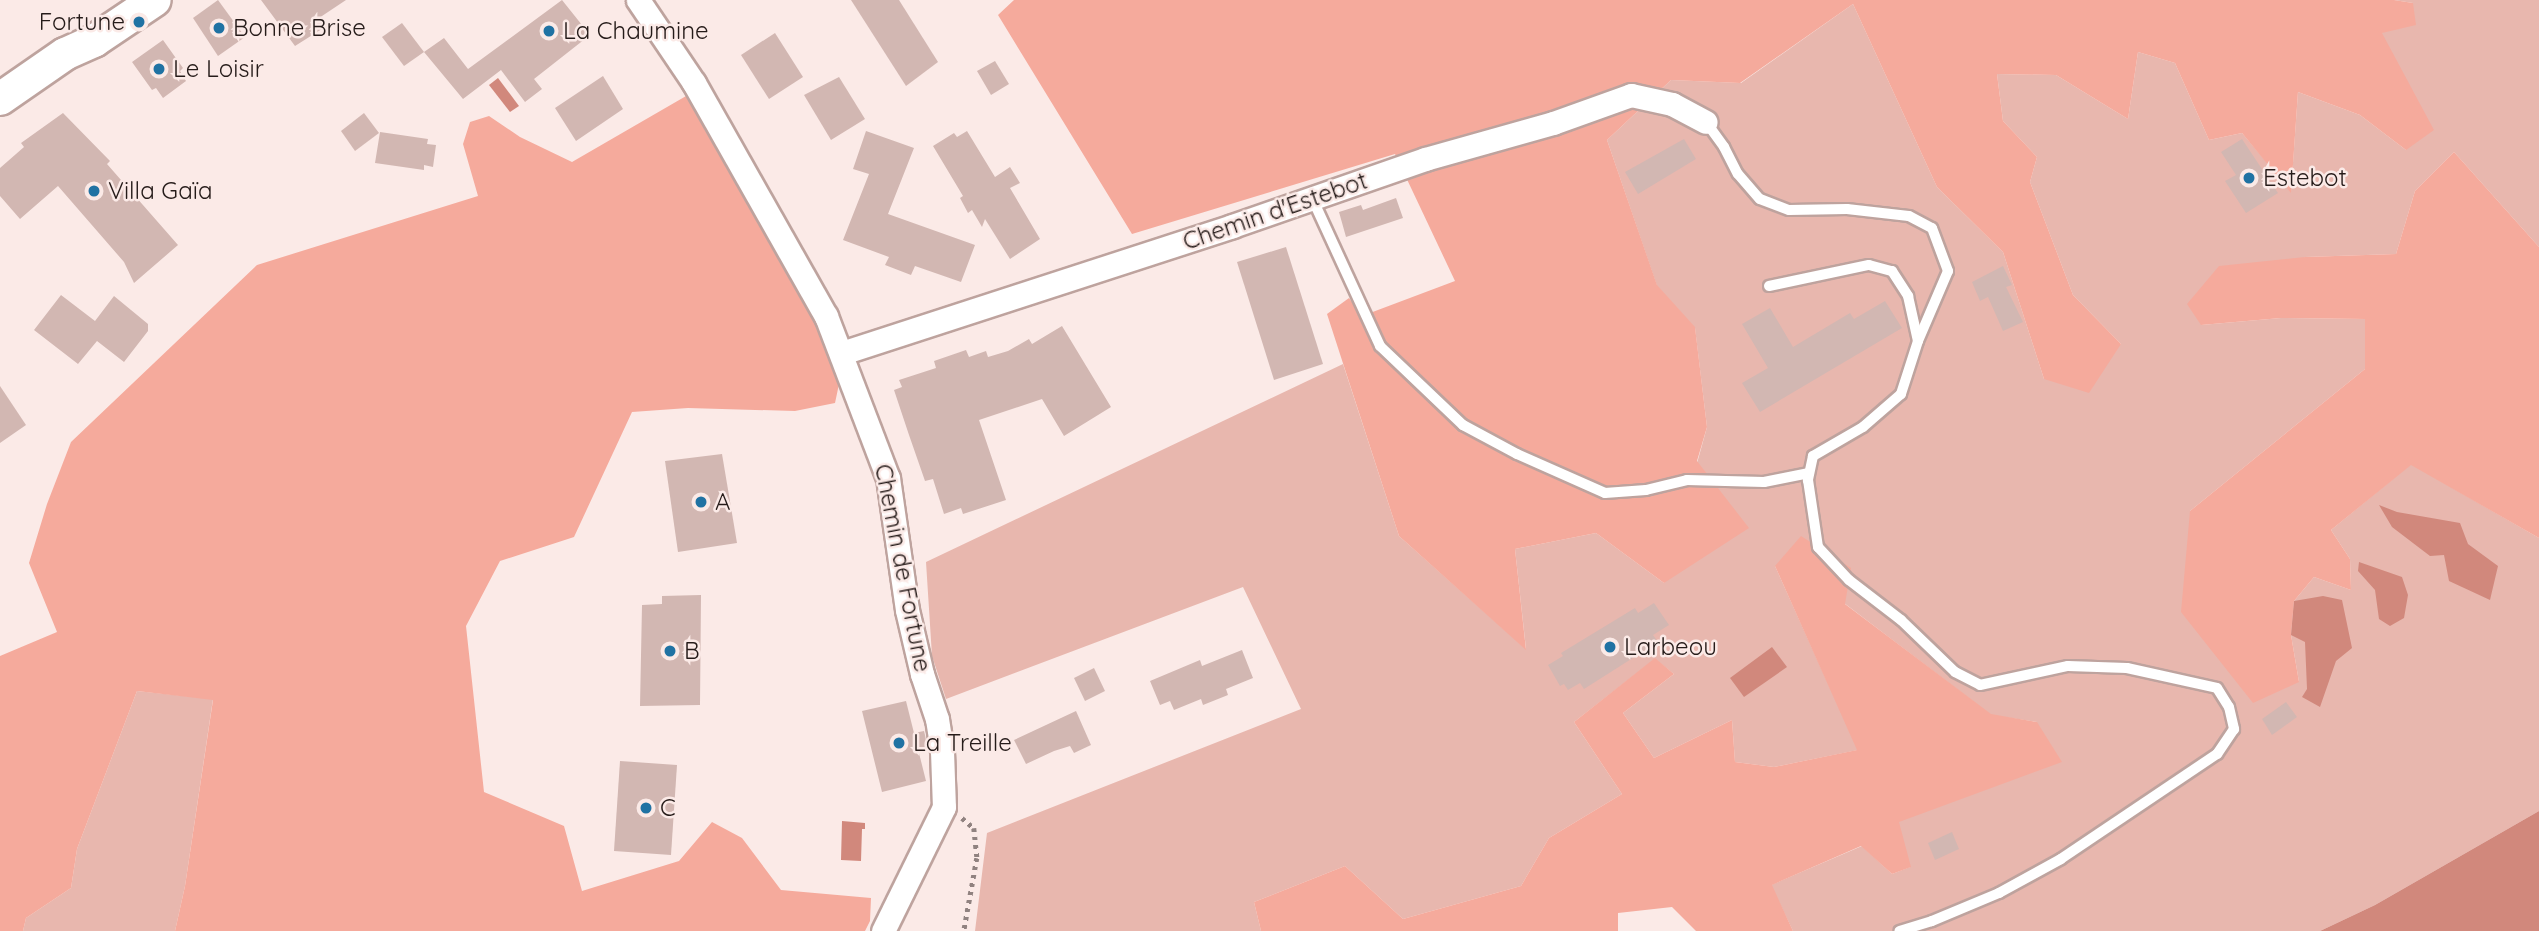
<!DOCTYPE html>
<meta charset="utf-8">
<style>
body{margin:0}
#map{position:relative;width:2539px;height:931px;overflow:hidden;background:#fbeae7;font-family:Quicksand,sans-serif}
div>[style]{position:absolute}
.green>*{inset:0;background:#e8b7ae}
.forest>*{inset:0;background:#f5aa9c}
.water>*{inset:0;background:#d1887c}
.building>*{inset:0;background:#d2b7b2}
.path>*{height:4.5px;margin-top:-2.25px;transform-origin:0;background:repeating-linear-gradient(90deg,#908280 0 3.5px,transparent 0 8.5px)}
.roads{filter:drop-shadow(2px 0 #bea39e) drop-shadow(-2px 0 #bea39e) drop-shadow(0 2px #bea39e) drop-shadow(0 -2px #bea39e)}
.service>*{height:10px;margin:-5px;padding:0 5px;transform-origin:5px;border-radius:5px;background:#fff}
.minor>*{height:23px;margin:-11.5px;padding:0 11.5px;transform-origin:11.5px;border-radius:11.5px;background:#fff}
.secondary>*{height:32px;margin:-16px;padding:0 16px;transform-origin:16px;border-radius:16px;background:#fff}
.dots>*{width:19px;height:19px;translate:-50% -50%;box-sizing:border-box;border:4px solid #fbeae7;border-radius:50%}
span{translate:-50% -50%;white-space:nowrap;text-align:center;line-height:1.15;-webkit-text-stroke:5px #fbeae7;paint-order:stroke}
.poi-label{font-size:24px;color:#251b19}
.right{translate:-100% -50%;text-align:right}
.left{translate:0 -50%;text-align:left}
.street-label{font-size:24px;color:#251b19}
</style>
<div id="map">
<div class="green">
<i style="clip-path:polygon(2394px 0,2539px 0,2539px 247px,2454px 152px,2415px 191px,2396px 254px,2305px 257px,2201px 325px,2281px 318px,2365px 319px,2365px 369px,2190px 511px,2299px 682px,2291px 635px,2294px 601px,2314px 577px,2351px 590px,2350px 559px,2331px 530px,2411px 464px,2539px 538px,2539px 811px,2375px 905px,2320px 931px,1793px 931px,1771px 885px,1862px 846px,1892px 874px,1910px 867px,1898px 822px,2037px 722px,1991px 715px,1844px 603px,1775px 566px,1858px 750px,1774px 767px,1735px 762px,1732px 720px,1654px 758px,1623px 713px,1674px 674px,1655px 659px,1574px 722px,1622px 794px,1549px 838px,1521px 886px,1403px 919px,1345px 866px,1254px 902px,1261px 931px,975px 931px,987px 833px,1301px 709px,1243px 587px,946px 699px,932px 656px,926px 562px,1343px 364px,1399px 536px,1526px 649px,1515px 549px,1596px 533px,1664px 583px,1707px 427px,1695px 328px,1657px 286px,1607px 140px,1671px 80px,1741px 83px,1853px 4px,1937px 187px,2003px 252px,2044px 379px,2121px 344px,2073px 295px,2030px 182px,2037px 157px,2003px 121px,1997px 74px,2056px 75px,2128px 119px,2138px 52px,2175px 63px,2209px 140px,2242px 133px,2291px 191px,2298px 92px,2360px 115px,2406px 150px,2381px 32px,2413px 3px)"></i>
<i style="clip-path:polygon(137px 691px,213px 699px,185px 886px,175px 931px,23px 931px,26px 918px,71px 888px,77px 849px)"></i>
</div>
<div class="forest">
<i style="clip-path:polygon(1014px 0,2394px 0,2413px 3px,2416px 25px,2382px 33px,2434px 130px,2406px 150px,2360px 115px,2298px 92px,2291px 193px,2242px 133px,2209px 140px,2175px 63px,2138px 52px,2128px 119px,2056px 75px,1997px 74px,2003px 121px,2037px 157px,2030px 182px,2073px 295px,2121px 344px,2089px 393px,2044px 379px,2003px 252px,1937px 187px,1853px 4px,1740px 83px,1671px 80px,1607px 140px,1657px 285px,1695px 327px,1707px 427px,1697px 461px,1749px 528px,1664px 583px,1596px 533px,1515px 549px,1526px 650px,1399px 536px,1327px 314px,1349px 298px,1362px 316px,1455px 281px,1395px 154px,1132px 234px,998px 15px)"></i>
<i style="clip-path:polygon(693px 92px,842px 370px,835px 403px,795px 411px,688px 408px,632px 412px,574px 537px,500px 561px,466px 626px,484px 792px,564px 826px,582px 891px,679px 861px,712px 822px,742px 838px,781px 890px,871px 898px,870px 921px,865px 931px,175px 931px,185px 886px,213px 700px,137px 691px,77px 849px,71px 888px,26px 918px,23px 931px,0 931px,0 656px,57px 632px,29px 563px,47px 504px,71px 442px,257px 265px,478px 196px,463px 144px,470px 122px,489px 116px,520px 137px,572px 162px)"></i>
<i style="clip-path:polygon(2454px 152px,2539px 247px,2539px 538px,2411px 465px,2331px 530px,2350px 559px,2351px 590px,2314px 577px,2294px 601px,2291px 635px,2299px 682px,2253px 703px,2181px 612px,2190px 511px,2365px 369px,2365px 319px,2281px 318px,2201px 325px,2187px 304px,2219px 266px,2305px 257px,2396px 254px,2415px 191px)"></i>
<i style="clip-path:polygon(1801px 536px,1851px 568px,1845px 604px,1991px 714px,2037px 722px,2062px 762px,1899px 822px,1911px 867px,1892px 874px,1861px 846px,1772px 885px,1793px 931px,1696px 931px,1672px 907px,1618px 913px,1618px 931px,1261px 931px,1254px 902px,1345px 866px,1403px 919px,1521px 886px,1549px 838px,1622px 794px,1574px 722px,1655px 658px,1674px 674px,1623px 713px,1654px 758px,1732px 720px,1735px 762px,1774px 767px,1857px 750px,1775px 566px)"></i>
</div>
<div class="water">
<i style="clip-path:polygon(498px 78px,519px 106px,510px 112px,489px 85px)"></i>
<i style="clip-path:polygon(2379px 505px,2397px 512px,2460px 523px,2468px 544px,2498px 566px,2490px 600px,2449px 581px,2444px 555px,2430px 556px,2392px 527px)"></i>
<i style="clip-path:polygon(2359px 562px,2402px 577px,2408px 595px,2404px 618px,2390px 626px,2379px 619px,2375px 590px,2358px 571px)"></i>
<i style="clip-path:polygon(2323px 596px,2342px 600px,2352px 648px,2336px 661px,2320px 707px,2302px 697px,2307px 689px,2305px 642px,2291px 635px,2294px 601px)"></i>
<i style="clip-path:polygon(1772px 647px,1787px 667px,1744px 697px,1730px 678px)"></i>
<i style="clip-path:polygon(2539px 811px,2539px 931px,2320px 931px,2375px 905px)"></i>
<i style="clip-path:polygon(842px 821px,865px 823px,865px 829px,862px 829px,861px 861px,841px 860px)"></i>
</div>
<div class="building">
<i style="clip-path:polygon(218px 0,245px 37px,218px 56px,193px 18px)"></i>
<i style="clip-path:polygon(261px 0,346px 0,319px 18px,325px 27px,295px 46px)"></i>
<i style="clip-path:polygon(562px 0,590px 35px,534px 79px,542px 89px,525px 102px,501px 70px,463px 99px,424px 52px,444px 38px,468px 69px)"></i>
<i style="clip-path:polygon(851px 0,899px 0,938px 62px,906px 86px)"></i>
<i style="clip-path:polygon(402px 23px,424px 52px,404px 66px,382px 37px)"></i>
<i style="clip-path:polygon(775px 33px,803px 77px,769px 99px,741px 55px)"></i>
<i style="clip-path:polygon(163px 40px,183px 68px,180px 71px,186px 81px,163px 98px,156px 88px,152px 90px,132px 62px)"></i>
<i style="clip-path:polygon(995px 61px,1009px 84px,991px 95px,977px 71px)"></i>
<i style="clip-path:polygon(603px 76px,623px 109px,576px 141px,555px 108px)"></i>
<i style="clip-path:polygon(839px 77px,865px 119px,831px 140px,804px 95px)"></i>
<i style="clip-path:polygon(63px 113px,110px 161px,107px 164px,178px 245px,134px 283px,124px 262px,58px 186px,20px 219px,0 196px,0 168px,24px 147px,21px 143px)"></i>
<i style="clip-path:polygon(364px 113px,379px 133px,355px 151px,341px 131px)"></i>
<i style="clip-path:polygon(866px 131px,914px 148px,888px 214px,975px 245px,961px 282px,915px 266px,911px 275px,885px 265px,889px 257px,843px 240px,869px 174px,853px 169px)"></i>
<i style="clip-path:polygon(967px 131px,995px 177px,1010px 167px,1020px 183px,1010px 188px,1040px 239px,1010px 259px,985px 219px,982px 227px,972px 210px,968px 213px,960px 198px,963px 196px,933px 146px,954px 133px,957px 137px)"></i>
<i style="clip-path:polygon(380px 132px,428px 139px,427px 144px,436px 145px,433px 167px,424px 165px,424px 170px,375px 163px)"></i>
<i style="clip-path:polygon(1684px 139px,1696px 159px,1638px 194px,1625px 172px)"></i>
<i style="clip-path:polygon(2242px 139px,2278px 193px,2246px 213px,2225px 181px,2236px 175px,2221px 152px)"></i>
<i style="clip-path:polygon(1396px 198px,1403px 218px,1346px 237px,1339px 212px,1361px 205px,1363px 210px)"></i>
<i style="clip-path:polygon(1286px 247px,1323px 364px,1274px 380px,1237px 262px)"></i>
<i style="clip-path:polygon(2003px 266px,2012px 285px,2006px 287px,2023px 322px,2003px 331px,1988px 297px,1980px 301px,1972px 282px)"></i>
<i style="clip-path:polygon(61px 295px,95px 321px,114px 296px,148px 324px,148px 331px,124px 362px,97px 341px,78px 364px,34px 330px)"></i>
<i style="clip-path:polygon(1885px 301px,1902px 328px,1760px 412px,1742px 383px,1768px 368px,1742px 324px,1770px 308px,1793px 347px,1850px 313px,1854px 319px)"></i>
<i style="clip-path:polygon(1062px 326px,1111px 407px,1064px 436px,1042px 399px,979px 420px,1006px 500px,963px 514px,961px 508px,944px 514px,933px 479px,925px 481px,909px 435px,894px 390px,902px 387px,899px 380px,936px 368px,934px 361px,966px 350px,969px 357px,986px 351px,988px 357px,1008px 351px,1029px 339px,1032px 344px)"></i>
<i style="clip-path:polygon(0 386px,26px 425px,0 443px)"></i>
<i style="clip-path:polygon(722px 454px,737px 543px,678px 552px,665px 461px)"></i>
<i style="clip-path:polygon(701px 595px,700px 705px,640px 706px,642px 605px,662px 604px,662px 596px)"></i>
<i style="clip-path:polygon(1654px 603px,1669px 625px,1653px 635px,1658px 642px,1584px 689px,1580px 683px,1568px 690px,1564px 684px,1560px 686px,1548px 665px,1563px 656px,1561px 653px,1635px 608px,1638px 613px)"></i>
<i style="clip-path:polygon(1242px 650px,1253px 678px,1226px 689px,1228px 695px,1203px 705px,1201px 699px,1174px 710px,1170px 701px,1160px 705px,1150px 681px,1200px 660px,1202px 666px)"></i>
<i style="clip-path:polygon(1094px 668px,1105px 691px,1085px 701px,1074px 678px)"></i>
<i style="clip-path:polygon(906px 701px,914px 733px,924px 731px,925px 735px,928px 751px,919px 753px,926px 781px,882px 792px,862px 711px)"></i>
<i style="clip-path:polygon(2286px 702px,2297px 717px,2272px 735px,2262px 719px)"></i>
<i style="clip-path:polygon(1076px 711px,1091px 745px,1074px 753px,1070px 746px,1054px 751px,1026px 764px,1014px 740px)"></i>
<i style="clip-path:polygon(620px 761px,677px 765px,671px 855px,614px 851px)"></i>
<i style="clip-path:polygon(1952px 832px,1959px 849px,1935px 860px,1928px 843px)"></i>
</div>
<div class="path">
<i style="left:962px;top:818px;width:16px;rotate:40deg"></i>
<i style="left:974px;top:828px;width:30px;rotate:84deg"></i>
<i style="left:977px;top:858px;width:74px;rotate:100.1deg"></i>
</div>
<div class="roads">
<div class="service">
<i style="left:1706px;top:122px;width:31px;rotate:54deg"></i>
<i style="left:1724px;top:147px;width:30px;rotate:63deg"></i>
<i style="left:1738px;top:174px;width:33px;rotate:49deg"></i>
<i style="left:1760px;top:199px;width:31px;rotate:21deg"></i>
<i style="left:1789px;top:210px;width:58px;rotate:-1deg"></i>
<i style="left:1847px;top:209px;width:62px;rotate:6.4deg"></i>
<i style="left:1909px;top:216px;width:26px;rotate:28deg"></i>
<i style="left:1932px;top:228px;width:46px;rotate:69.6deg"></i>
<i style="left:1948px;top:271px;width:76px;rotate:113.2deg"></i>
<i style="left:1312px;top:198px;width:163px;rotate:65.3deg"></i>
<i style="left:1380px;top:346px;width:115px;rotate:43.6deg"></i>
<i style="left:1463px;top:425px;width:61px;rotate:28.2deg"></i>
<i style="left:1517px;top:454px;width:96px;rotate:23.9deg"></i>
<i style="left:1605px;top:493px;width:41px;rotate:-4.2deg"></i>
<i style="left:1646px;top:490px;width:42px;rotate:-13.7deg"></i>
<i style="left:1687px;top:480px;width:77px;rotate:1.5deg"></i>
<i style="left:1764px;top:482px;width:46px;rotate:-11.3deg"></i>
<i style="left:1769px;top:286px;width:102px;rotate:-11.9deg"></i>
<i style="left:1869px;top:265px;width:24px;rotate:15deg"></i>
<i style="left:1892px;top:271px;width:30px;rotate:57deg"></i>
<i style="left:1908px;top:296px;width:46px;rotate:77.5deg"></i>
<i style="left:1918px;top:341px;width:56px;rotate:107.8deg"></i>
<i style="left:1901px;top:394px;width:50px;rotate:139deg"></i>
<i style="left:1863px;top:427px;width:58px;rotate:149.9deg"></i>
<i style="left:1813px;top:456px;width:25px;rotate:102deg"></i>
<i style="left:1808px;top:480px;width:68px;rotate:81.5deg"></i>
<i style="left:1818px;top:547px;width:45px;rotate:46.8deg"></i>
<i style="left:1849px;top:580px;width:66px;rotate:37.6deg"></i>
<i style="left:1901px;top:620px;width:75px;rotate:43.9deg"></i>
<i style="left:1955px;top:672px;width:28px;rotate:27deg"></i>
<i style="left:1980px;top:685px;width:90px;rotate:-12.2deg"></i>
<i style="left:2068px;top:666px;width:59px;rotate:1.9deg"></i>
<i style="left:2127px;top:668px;width:92px;rotate:12.5deg"></i>
<i style="left:2217px;top:688px;width:22px;rotate:58deg"></i>
<i style="left:2229px;top:707px;width:23px;rotate:77deg"></i>
<i style="left:2234px;top:729px;width:30px;rotate:124deg"></i>
<i style="left:2217px;top:754px;width:188px;rotate:146.1deg"></i>
<i style="left:2061px;top:859px;width:71px;rotate:151.3deg"></i>
<i style="left:1999px;top:893px;width:73px;rotate:157.3deg"></i>
<i style="left:1932px;top:921px;width:34px;rotate:163deg"></i>
</div>
<div class="minor">
<i style="left:638px;top:0;width:100px;rotate:56deg"></i>
<i style="left:694px;top:83px;width:268px;rotate:60.5deg"></i>
<i style="left:826px;top:316px;width:173px;rotate:69.1deg"></i>
<i style="left:888px;top:478px;width:133px;rotate:81.8deg"></i>
<i style="left:907px;top:610px;width:66px;rotate:76.8deg"></i>
<i style="left:922px;top:674px;width:47px;rotate:71.6deg"></i>
<i style="left:937px;top:719px;width:32px;rotate:81deg"></i>
<i style="left:942px;top:751px;width:56px;rotate:88deg"></i>
<i style="left:944px;top:807px;width:138px;rotate:116.2deg"></i>
<i style="left:842px;top:353px;width:410px;rotate:-18deg"></i>
<i style="left:1232px;top:226px;width:204px;rotate:-19.1deg"></i>
<i style="left:1425px;top:159px;width:133px;rotate:-15.7deg"></i>
<i style="left:1553px;top:123px;width:83px;rotate:-19.7deg"></i>
<i style="left:1631px;top:95px;width:42px;rotate:12.4deg"></i>
<i style="left:1672px;top:104px;width:38px;rotate:28deg"></i>
</div>
<div class="secondary">
<i style="left:0;top:99px;width:79px;rotate:-34.7deg"></i>
<i style="left:65px;top:54px;width:32px;rotate:-24deg"></i>
<i style="left:94px;top:41px;width:73px;rotate:-33.9deg"></i>
</div>
</div>
<div class="dots">
<i style="left:139px;top:22px;background:#2072a3"></i>
<i style="left:219px;top:28px;background:#2072a3"></i>
<i style="left:549px;top:31px;background:#2072a3"></i>
<i style="left:159px;top:69px;background:#2072a3"></i>
<i style="left:2249px;top:178px;background:#2072a3"></i>
<i style="left:94px;top:191px;background:#2072a3"></i>
<i style="left:701px;top:502px;background:#2072a3"></i>
<i style="left:1610px;top:647px;background:#2072a3"></i>
<i style="left:670px;top:651px;background:#2072a3"></i>
<i style="left:899px;top:743px;background:#2072a3"></i>
<i style="left:646px;top:808px;background:#2072a3"></i>
</div>
<div class="poi-label">
<span class="right" style="left:125px;top:22px">Fortune</span>
<span class="left" style="left:233px;top:28px">Bonne Brise</span>
<span class="left" style="left:563px;top:31px">La Chaumine</span>
<span class="left" style="left:173px;top:69px">Le Loisir</span>
<span class="left" style="left:2263px;top:178px">Estebot</span>
<span class="left" style="left:108px;top:191px">Villa Gaïa</span>
<span class="left" style="left:715px;top:502px">A</span>
<span class="left" style="left:1624px;top:647px">Larbeou</span>
<span class="left" style="left:684px;top:651px">B</span>
<span class="left" style="left:913px;top:743px">La Treille</span>
<span class="left" style="left:660px;top:808px">C</span>
</div>
<div class="street-label">
<span style="left:1275px;top:211px;rotate:-19deg">Chemin d'Estebot</span>
<span style="left:903px;top:568px;rotate:79deg">Chemin de Fortune</span>
</div>
</div>
